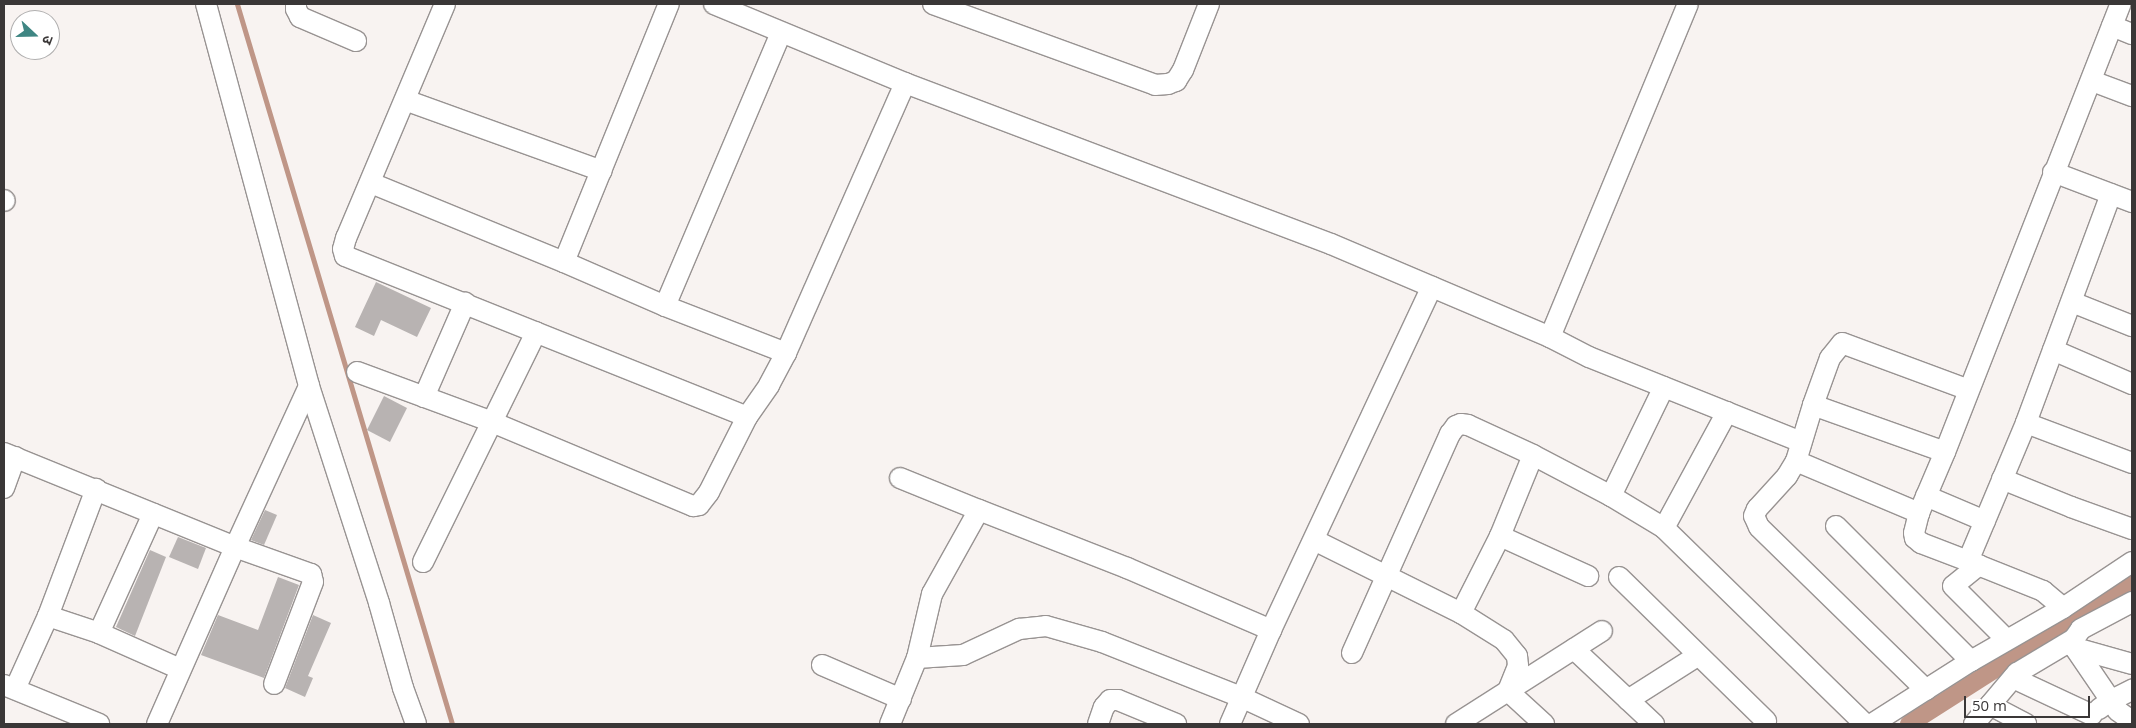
<!DOCTYPE html>
<meta charset="utf-8">
<style>
body{margin:0}
#map{position:relative;width:2136px;height:728px;overflow:hidden;background:#f8f3f1;font-family:"Open Sans","Noto Sans Devanagari",sans-serif}
div>[style]{position:absolute}
.stream>*{height:5px;margin:-2.5px;padding:0 2.5px;transform-origin:2.5px;border-radius:2.5px;background:#bf9687}
.canal>*{height:18px;margin:-9px;padding:0 9px;transform-origin:9px;border-radius:9px;background:#bf9687}
.building>*{inset:0;background:#b8b3b2}
.roads{filter:drop-shadow(1px 0 #989392) drop-shadow(-1px 0 #989392) drop-shadow(0 1px #989392) drop-shadow(0 -1px #989392)}
.minor>*{height:20px;margin:-10px;padding:0 10px;transform-origin:10px;border-radius:10px;background:#fff}
span{translate:-50% -50%;white-space:nowrap;text-align:center;line-height:1.15;-webkit-text-stroke:5px #fff;paint-order:stroke}
.frame{position:absolute;inset:0;border:5px solid #3a3737;pointer-events:none}
.north{position:absolute;left:10px;top:10px;width:50px;height:50px;box-sizing:border-box;background:#fff;border:1px solid #b0afaf;border-radius:50%;rotate:111deg;font-size:14px;font-weight:700;line-height:20px;text-align:center;color:#3a3737}
.north::after{content:'';display:block;margin:auto;width:18px;height:22px;background:#3f8683;clip-path:polygon(50% 0,100% 100%,50% 72%,0 100%)}
.scale{position:absolute;left:1964px;top:696px;width:126px;height:22px;box-sizing:border-box;border:2px solid #3a3737;border-top:0;padding-left:6px;font-size:15px;line-height:18px;white-space:nowrap;color:#3a3737;-webkit-text-stroke:4px #fff;paint-order:stroke}
</style>
<div id="map">
<div class="stream">
<i style="left:237px;top:4px;width:751px;rotate:73.37deg"></i>
</div>
<div class="canal">
<i style="left:1909px;top:724px;width:264px;rotate:-32.5deg"></i>
</div>
<div class="building">
<i style="clip-path:polygon(376px 282px,431px 308px,417px 337px,381px 320px,374px 336px,355px 327px)"></i>
<i style="clip-path:polygon(384px 396px,407px 408px,390px 442px,367px 430px)"></i>
<i style="clip-path:polygon(265px 510px,277px 515px,264px 545px,251px 540px)"></i>
<i style="clip-path:polygon(178px 537px,206px 548px,198px 569px,169px 557px)"></i>
<i style="clip-path:polygon(150px 550px,166px 557px,135px 636px,116px 627px)"></i>
<i style="clip-path:polygon(278px 577px,299px 585px,264px 678px,201px 655px,218px 615px,258px 630px)"></i>
<i style="clip-path:polygon(313px 615px,331px 623px,308px 676px,313px 678px,305px 697px,285px 688px)"></i>
</div>
<div class="roads">
<div class="minor">
<i style="left:206px;top:4px;width:396px;rotate:74.9deg"></i>
<i style="left:309px;top:386px;width:228px;rotate:72.1deg"></i>
<i style="left:379px;top:603px;width:88px;rotate:74.2deg"></i>
<i style="left:403px;top:688px;width:38px;rotate:70deg"></i>
<i style="left:296px;top:4px;width:5px;rotate:90deg"></i>
<i style="left:296px;top:9px;width:9px;rotate:63deg"></i>
<i style="left:300px;top:17px;width:61px;rotate:23.2deg"></i>
<i style="left:445px;top:4px;width:254px;rotate:112.9deg"></i>
<i style="left:346px;top:238px;width:11px;rotate:105deg"></i>
<i style="left:343px;top:249px;width:7px;rotate:74deg"></i>
<i style="left:345px;top:256px;width:433px;rotate:21.8deg"></i>
<i style="left:714px;top:4px;width:207px;rotate:22.5deg"></i>
<i style="left:905px;top:83px;width:455px;rotate:20.7deg"></i>
<i style="left:1331px;top:244px;width:238px;rotate:23deg"></i>
<i style="left:1550px;top:337px;width:44px;rotate:27.1deg"></i>
<i style="left:1589px;top:357px;width:228px;rotate:21.8deg"></i>
<i style="left:933px;top:4px;width:236px;rotate:20deg"></i>
<i style="left:1155px;top:85px;width:13px;rotate:-4deg"></i>
<i style="left:1168px;top:84px;width:9px;rotate:-21deg"></i>
<i style="left:1176px;top:81px;width:13px;rotate:-58deg"></i>
<i style="left:1183px;top:70px;width:71px;rotate:-68.5deg"></i>
<i style="left:2112px;top:26px;width:22px;rotate:22deg"></i>
<i style="left:2092px;top:81px;width:43px;rotate:20.6deg"></i>
<i style="left:405px;top:100px;width:209px;rotate:19.8deg"></i>
<i style="left:2053px;top:172px;width:85px;rotate:20.8deg"></i>
<i style="left:371px;top:183px;width:209px;rotate:22.3deg"></i>
<i style="left:564px;top:262px;width:110px;rotate:23.5deg"></i>
<i style="left:665px;top:306px;width:130px;rotate:21.2deg"></i>
<i style="left:786px;top:353px;width:295px;rotate:-66.2deg"></i>
<i style="left:2111px;top:194px;width:244px;rotate:110.4deg"></i>
<i style="left:2026px;top:423px;width:150px;rotate:112.8deg"></i>
<i style="left:1968px;top:561px;width:50px;rotate:-159deg"></i>
<i style="left:1921px;top:543px;width:8px;rotate:-140deg"></i>
<i style="left:1915px;top:538px;width:5px;rotate:-101deg"></i>
<i style="left:1914px;top:533px;width:21px;rotate:-76deg"></i>
<i style="left:1919px;top:513px;width:66px;rotate:-66.9deg"></i>
<i style="left:1945px;top:452px;width:481px;rotate:-68.6deg"></i>
<i style="left:4px;top:200px;width:1px;rotate:45deg"></i>
<i style="left:564px;top:262px;width:279px;rotate:-67.9deg"></i>
<i style="left:2072px;top:302px;width:65px;rotate:21.8deg"></i>
<i style="left:665px;top:306px;width:297px;rotate:-67deg"></i>
<i style="left:1550px;top:337px;width:360px;rotate:-67.5deg"></i>
<i style="left:2053px;top:350px;width:86px;rotate:23.3deg"></i>
<i style="left:357px;top:372px;width:144px;rotate:20.3deg"></i>
<i style="left:492px;top:422px;width:218px;rotate:22.7deg"></i>
<i style="left:693px;top:506px;width:6px;rotate:-9deg"></i>
<i style="left:699px;top:505px;width:16px;rotate:-52deg"></i>
<i style="left:709px;top:492px;width:84px;rotate:-63.1deg"></i>
<i style="left:747px;top:417px;width:39px;rotate:-55deg"></i>
<i style="left:769px;top:385px;width:36px;rotate:-62deg"></i>
<i style="left:424px;top:397px;width:103px;rotate:-66.4deg"></i>
<i style="left:1813px;top:405px;width:140px;rotate:19.6deg"></i>
<i style="left:2026px;top:423px;width:113px;rotate:20.7deg"></i>
<i style="left:4px;top:453px;width:249px;rotate:22.1deg"></i>
<i style="left:235px;top:547px;width:81px;rotate:19.6deg"></i>
<i style="left:311px;top:574px;width:8px;rotate:76deg"></i>
<i style="left:313px;top:582px;width:109px;rotate:110.9deg"></i>
<i style="left:1796px;top:461px;width:134px;rotate:22.9deg"></i>
<i style="left:900px;top:478px;width:85px;rotate:22.1deg"></i>
<i style="left:2002px;top:479px;width:74px;rotate:22.1deg"></i>
<i style="left:2071px;top:507px;width:65px;rotate:19.8deg"></i>
<i style="left:4px;top:488px;width:33px;rotate:-70deg"></i>
<i style="left:1611px;top:496px;width:121px;rotate:-64.1deg"></i>
<i style="left:1926px;top:496px;width:64px;rotate:23deg"></i>
<i style="left:1836px;top:526px;width:191px;rotate:45deg"></i>
<i style="left:1664px;top:528px;width:281px;rotate:44.3deg"></i>
<i style="left:1500px;top:536px;width:97px;rotate:24.4deg"></i>
<i style="left:1314px;top:540px;width:164px;rotate:26.4deg"></i>
<i style="left:1461px;top:613px;width:51px;rotate:32.1deg"></i>
<i style="left:1504px;top:640px;width:21px;rotate:51deg"></i>
<i style="left:1517px;top:656px;width:10px;rotate:84deg"></i>
<i style="left:1518px;top:666px;width:27px;rotate:112deg"></i>
<i style="left:1508px;top:691px;width:49px;rotate:42.5deg"></i>
<i style="left:1968px;top:561px;width:81px;rotate:21.8deg"></i>
<i style="left:2043px;top:591px;width:26px;rotate:40deg"></i>
<i style="left:423px;top:562px;width:256px;rotate:-63.8deg"></i>
<i style="left:1979px;top:565px;width:33px;rotate:141deg"></i>
<i style="left:1953px;top:586px;width:76px;rotate:45deg"></i>
<i style="left:1619px;top:577px;width:206px;rotate:44.4deg"></i>
<i style="left:2132px;top:602px;width:58px;rotate:152.1deg"></i>
<i style="left:2081px;top:629px;width:12px;rotate:125deg"></i>
<i style="left:2074px;top:639px;width:9px;rotate:84deg"></i>
<i style="left:2075px;top:648px;width:59px;rotate:15.7deg"></i>
<i style="left:1461px;top:613px;width:86px;rotate:-63.1deg"></i>
<i style="left:1500px;top:536px;width:87px;rotate:-67.8deg"></i>
<i style="left:48px;top:616px;width:54px;rotate:18.4deg"></i>
<i style="left:99px;top:633px;width:89px;rotate:24deg"></i>
<i style="left:99px;top:633px;width:131px;rotate:-65.6deg"></i>
<i style="left:2075px;top:648px;width:76px;rotate:55.7deg"></i>
<i style="left:2118px;top:711px;width:17px;rotate:36deg"></i>
<i style="left:1574px;top:649px;width:110px;rotate:43.2deg"></i>
<i style="left:1352px;top:653px;width:240px;rotate:-65.9deg"></i>
<i style="left:1450px;top:434px;width:10px;rotate:-53deg"></i>
<i style="left:1456px;top:426px;width:5px;rotate:-22deg"></i>
<i style="left:1461px;top:424px;width:7px;rotate:8deg"></i>
<i style="left:1468px;top:425px;width:72px;rotate:24.8deg"></i>
<i style="left:1533px;top:455px;width:88px;rotate:27.7deg"></i>
<i style="left:1611px;top:496px;width:62px;rotate:31.1deg"></i>
<i style="left:1664px;top:528px;width:132px;rotate:-61.5deg"></i>
<i style="left:917px;top:658px;width:66px;rotate:-76.8deg"></i>
<i style="left:932px;top:594px;width:96px;rotate:-60.8deg"></i>
<i style="left:979px;top:510px;width:159px;rotate:21.4deg"></i>
<i style="left:1127px;top:568px;width:157px;rotate:23.3deg"></i>
<i style="left:822px;top:665px;width:86px;rotate:23.3deg"></i>
<i style="left:2013px;top:678px;width:87px;rotate:25.1deg"></i>
<i style="left:4px;top:685px;width:103px;rotate:22.3deg"></i>
<i style="left:15px;top:689px;width:80px;rotate:-65.7deg"></i>
<i style="left:48px;top:616px;width:136px;rotate:-69.3deg"></i>
<i style="left:1926px;top:690px;width:233px;rotate:-135.7deg"></i>
<i style="left:1759px;top:527px;width:12px;rotate:-114deg"></i>
<i style="left:1754px;top:516px;width:8px;rotate:-67deg"></i>
<i style="left:1757px;top:509px;width:45px;rotate:-47.7deg"></i>
<i style="left:1787px;top:476px;width:17px;rotate:-59deg"></i>
<i style="left:1796px;top:461px;width:59px;rotate:-73.1deg"></i>
<i style="left:1813px;top:405px;width:50px;rotate:-70.1deg"></i>
<i style="left:1830px;top:358px;width:19px;rotate:-51deg"></i>
<i style="left:1842px;top:343px;width:135px;rotate:20.3deg"></i>
<i style="left:1628px;top:700px;width:82px;rotate:-32.5deg"></i>
<i style="left:1990px;top:705px;width:41px;rotate:27.8deg"></i>
<i style="left:2099px;top:709px;width:14px;rotate:-36deg"></i>
<i style="left:2110px;top:701px;width:25px;rotate:-27deg"></i>
<i style="left:157px;top:724px;width:193px;rotate:-66.2deg"></i>
<i style="left:235px;top:547px;width:177px;rotate:-65.3deg"></i>
<i style="left:890px;top:724px;width:71px;rotate:-67.8deg"></i>
<i style="left:917px;top:658px;width:46px;rotate:-3.7deg"></i>
<i style="left:963px;top:655px;width:62px;rotate:-24.9deg"></i>
<i style="left:1019px;top:629px;width:27px;rotate:-6deg"></i>
<i style="left:1046px;top:626px;width:58px;rotate:15.9deg"></i>
<i style="left:1102px;top:642px;width:149px;rotate:21.6deg"></i>
<i style="left:1241px;top:697px;width:64px;rotate:25deg"></i>
<i style="left:1098px;top:724px;width:18px;rotate:-71deg"></i>
<i style="left:1104px;top:707px;width:9px;rotate:-49deg"></i>
<i style="left:1110px;top:700px;width:8px"></i>
<i style="left:1118px;top:700px;width:63px;rotate:22.5deg"></i>
<i style="left:1230px;top:724px;width:103px;rotate:-66.4deg"></i>
<i style="left:1271px;top:630px;width:379px;rotate:-64.9deg"></i>
<i style="left:1456px;top:724px;width:173px;rotate:-32.5deg"></i>
<i style="left:1872px;top:724px;width:117px;rotate:-32.5deg"></i>
<i style="left:1971px;top:661px;width:106px;rotate:-29.9deg"></i>
<i style="left:2063px;top:608px;width:83px;rotate:-33.7deg"></i>
<i style="left:1974px;top:724px;width:67px;rotate:-49.9deg"></i>
<i style="left:2017px;top:673px;width:66px;rotate:-30.8deg"></i>
</div>
</div>
<div class="frame"></div>
<div class="north">उ</div>
<div class="scale">50 m</div>
</div>
